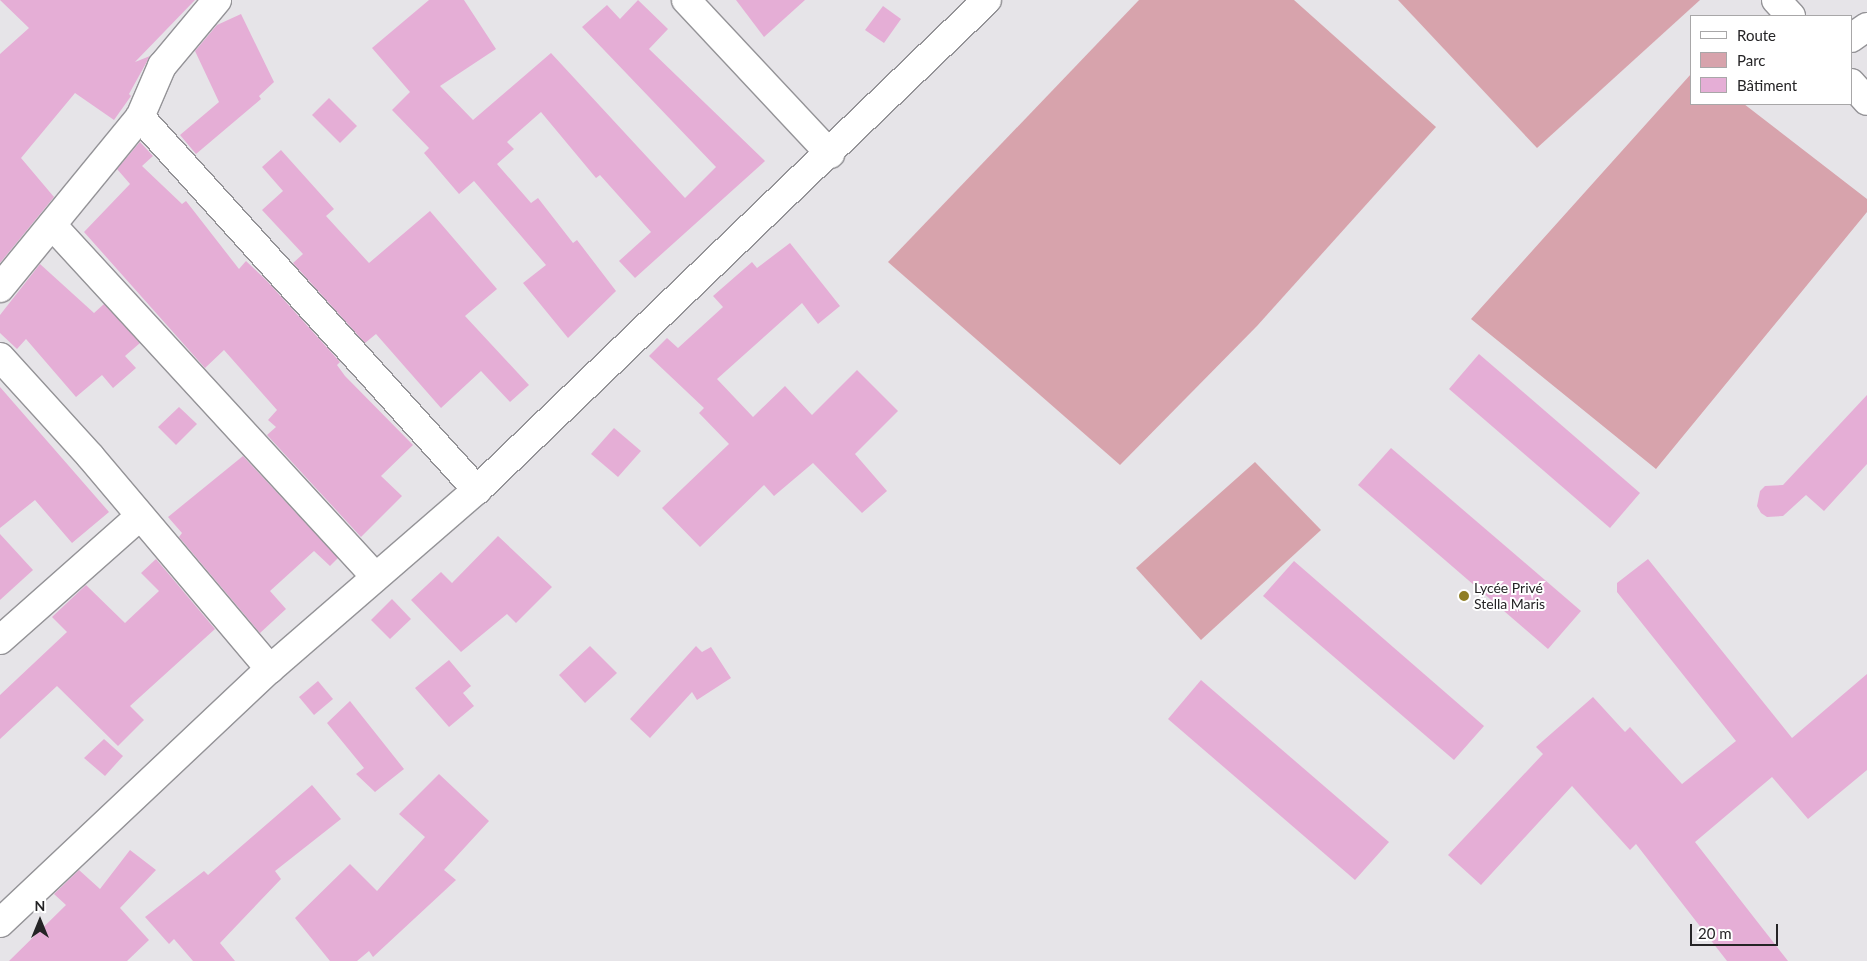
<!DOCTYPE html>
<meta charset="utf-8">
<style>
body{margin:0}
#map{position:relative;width:1867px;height:961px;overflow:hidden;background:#e6e4e8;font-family:Lato,sans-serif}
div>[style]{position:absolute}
.green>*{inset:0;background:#d7a3ac}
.building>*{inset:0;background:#e5aed6}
.roads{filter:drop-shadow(1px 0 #949397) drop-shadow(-1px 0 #949397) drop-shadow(0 1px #949397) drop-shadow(0 -1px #949397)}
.minor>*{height:28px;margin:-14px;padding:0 14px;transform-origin:14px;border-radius:14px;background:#fff}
.dots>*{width:14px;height:14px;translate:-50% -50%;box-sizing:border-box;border:2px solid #fff;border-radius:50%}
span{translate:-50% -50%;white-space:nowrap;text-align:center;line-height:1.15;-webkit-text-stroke:4px #fff;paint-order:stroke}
.poi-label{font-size:14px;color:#252426}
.left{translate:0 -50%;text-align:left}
.legend{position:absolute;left:1690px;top:15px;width:162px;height:90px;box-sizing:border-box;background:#fff;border:1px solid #a8a7a8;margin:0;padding:6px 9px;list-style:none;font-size:15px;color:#252426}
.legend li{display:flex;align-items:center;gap:10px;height:25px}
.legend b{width:25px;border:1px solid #a8a7a8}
.north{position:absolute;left:15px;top:896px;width:50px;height:50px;-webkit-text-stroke:4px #fff;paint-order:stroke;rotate:0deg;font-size:14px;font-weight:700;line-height:20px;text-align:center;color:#252426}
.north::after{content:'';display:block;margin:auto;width:18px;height:22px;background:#252426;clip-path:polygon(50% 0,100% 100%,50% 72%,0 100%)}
.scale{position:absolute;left:1690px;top:924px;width:88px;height:22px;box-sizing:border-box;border:2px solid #252426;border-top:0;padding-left:6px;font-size:15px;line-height:18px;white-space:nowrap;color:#252426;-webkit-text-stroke:4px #fff;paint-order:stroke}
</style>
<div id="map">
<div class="green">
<i style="clip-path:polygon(1139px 0,1294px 0,1436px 127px,1257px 326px,1120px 465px,888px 262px)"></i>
<i style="clip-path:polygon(1398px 0,1700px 0,1537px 148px)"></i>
<i style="clip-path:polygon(1691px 74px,1691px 104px,1744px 104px,1867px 199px,1867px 212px,1656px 469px,1471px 319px)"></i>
<i style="clip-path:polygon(1255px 462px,1321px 530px,1201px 640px,1136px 568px)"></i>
</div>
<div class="building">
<i style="clip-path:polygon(0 0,195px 0,135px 62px,150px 56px,129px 94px,131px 96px,114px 120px,75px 93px,21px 158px,54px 197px,0 263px,0 54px,29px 28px)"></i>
<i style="clip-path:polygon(429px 0,464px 0,496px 49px,440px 86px,473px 120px,551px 53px,685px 198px,716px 167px,582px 27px,607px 5px,620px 19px,638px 0,668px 29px,649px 49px,765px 161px,635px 278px,619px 261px,651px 232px,600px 175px,596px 178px,541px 112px,507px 142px,514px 149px,497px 164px,531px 203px,538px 198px,573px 243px,577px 240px,616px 291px,568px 338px,523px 283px,546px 265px,474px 181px,459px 194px,424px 153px,429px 148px,392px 110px,410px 92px,372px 48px)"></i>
<i style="clip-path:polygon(736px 0,805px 0,764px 37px)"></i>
<i style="clip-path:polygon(883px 6px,901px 19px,884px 43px,865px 30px)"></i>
<i style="clip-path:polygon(241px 14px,274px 82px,259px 96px,261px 99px,196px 154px,180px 135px,219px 102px,195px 51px,217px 25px)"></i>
<i style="clip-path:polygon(329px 98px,357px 126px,340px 143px,312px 115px)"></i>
<i style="clip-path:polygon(140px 142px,153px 156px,142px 166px,182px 204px,186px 201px,239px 269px,246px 261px,267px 281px,340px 362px,337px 365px,345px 376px,413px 445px,381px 476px,402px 496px,361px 537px,267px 435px,276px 427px,268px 420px,277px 410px,224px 350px,205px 368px,84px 232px,130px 184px,117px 169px)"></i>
<i style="clip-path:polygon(281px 150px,334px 209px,326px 216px,369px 263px,430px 211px,497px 289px,465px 316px,529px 385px,510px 402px,481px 371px,441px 408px,376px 334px,365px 343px,293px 263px,303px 254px,262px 210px,283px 191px,262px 167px)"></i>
<i style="clip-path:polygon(790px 243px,840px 306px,818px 324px,802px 303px,717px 379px,753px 417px,785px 386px,812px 415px,857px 370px,898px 411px,855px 454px,887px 491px,862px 513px,813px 463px,774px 496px,764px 485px,700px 547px,662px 508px,729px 444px,699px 413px,704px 408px,649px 356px,667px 338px,678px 348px,723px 307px,713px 296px,752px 262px,757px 268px)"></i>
<i style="clip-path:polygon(40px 264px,94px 313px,104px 304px,140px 343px,125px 356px,136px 368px,113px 388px,102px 375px,76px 397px,26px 339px,17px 349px,0 333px,0 315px)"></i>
<i style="clip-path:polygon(1479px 354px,1640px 493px,1610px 528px,1449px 389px)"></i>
<i style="clip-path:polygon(0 387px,109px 512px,72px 543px,35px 500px,0 528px)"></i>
<i style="clip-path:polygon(1867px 395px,1867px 464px,1824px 511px,1806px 495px,1783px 516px,1767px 517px,1761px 513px,1757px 506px,1760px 491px,1765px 486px,1783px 485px)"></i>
<i style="clip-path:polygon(179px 407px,197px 424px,176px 445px,158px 427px)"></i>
<i style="clip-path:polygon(614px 428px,641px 451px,618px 477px,591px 454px)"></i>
<i style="clip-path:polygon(1391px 448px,1581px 611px,1548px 649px,1358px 485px)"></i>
<i style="clip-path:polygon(243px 456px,338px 558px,330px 566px,314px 551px,270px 591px,286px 609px,260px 633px,179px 537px,182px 533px,168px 517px)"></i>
<i style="clip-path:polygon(0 534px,33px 570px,0 600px)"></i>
<i style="clip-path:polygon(498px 536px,552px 587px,516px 623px,507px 614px,461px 652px,411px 600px,441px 572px,452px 583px)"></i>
<i style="clip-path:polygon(156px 559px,215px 629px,130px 706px,144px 720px,118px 746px,57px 686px,0 739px,0 695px,67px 632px,52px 617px,86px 585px,125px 623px,159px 591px,141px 573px)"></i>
<i style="clip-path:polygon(1648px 559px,1792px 738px,1867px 674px,1867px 770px,1808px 819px,1772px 777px,1695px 842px,1788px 961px,1727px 961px,1636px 844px,1630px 850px,1572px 786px,1481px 885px,1448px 855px,1543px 754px,1536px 747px,1593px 697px,1625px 732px,1630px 727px,1682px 784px,1736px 741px,1617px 592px,1617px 583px)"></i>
<i style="clip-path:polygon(1294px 561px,1484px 726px,1454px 760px,1263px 596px)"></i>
<i style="clip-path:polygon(392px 599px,411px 619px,390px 639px,371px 620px)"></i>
<i style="clip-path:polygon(590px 646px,617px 673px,585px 703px,559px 675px)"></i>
<i style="clip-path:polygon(696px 646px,702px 652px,711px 647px,731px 678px,697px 700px,692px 692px,650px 738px,630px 719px)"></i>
<i style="clip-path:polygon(449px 660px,471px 686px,463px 693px,474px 706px,449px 727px,415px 688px)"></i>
<i style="clip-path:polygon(1201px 680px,1389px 842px,1355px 880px,1168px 719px)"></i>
<i style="clip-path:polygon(318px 681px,333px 699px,314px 715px,299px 697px)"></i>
<i style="clip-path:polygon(350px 701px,404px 769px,375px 792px,356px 774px,364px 768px,327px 723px)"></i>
<i style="clip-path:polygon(104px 739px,123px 756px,105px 776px,84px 758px)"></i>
<i style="clip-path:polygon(439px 774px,489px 821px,444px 870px,456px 880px,373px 957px,369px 951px,357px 961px,330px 961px,295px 918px,350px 864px,377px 891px,425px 837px,399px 814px)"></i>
<i style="clip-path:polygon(312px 785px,341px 819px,275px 871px,281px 879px,220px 943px,235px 961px,193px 961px,174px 939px,169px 944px,145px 917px,204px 871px,208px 875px)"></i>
<i style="clip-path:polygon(130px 850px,156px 870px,120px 908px,149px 940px,127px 961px,9px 961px,66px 905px,54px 894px,79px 870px,100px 889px)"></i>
</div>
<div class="roads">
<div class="minor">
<i style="left:686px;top:0;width:211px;rotate:46.9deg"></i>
<i style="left:1776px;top:0;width:22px;rotate:47deg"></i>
<i style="left:1851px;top:38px;width:19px;rotate:-35deg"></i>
<i style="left:1851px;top:83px;width:24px;rotate:48deg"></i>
<i style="left:140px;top:117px;width:56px;rotate:-66.7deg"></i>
<i style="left:162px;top:66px;width:86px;rotate:-50.2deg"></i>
<i style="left:52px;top:225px;width:478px;rotate:47.4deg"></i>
<i style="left:0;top:288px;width:221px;rotate:-50.7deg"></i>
<i style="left:140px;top:117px;width:503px;rotate:47.9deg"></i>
<i style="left:0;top:357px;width:134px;rotate:47.7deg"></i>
<i style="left:90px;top:456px;width:279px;rotate:49.8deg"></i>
<i style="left:0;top:640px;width:187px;rotate:-41.5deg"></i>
<i style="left:0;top:923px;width:371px;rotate:-43.3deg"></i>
<i style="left:270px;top:669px;width:274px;rotate:-40.9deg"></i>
<i style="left:477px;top:490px;width:707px;rotate:-43.85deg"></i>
</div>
</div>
<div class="dots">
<i style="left:1464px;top:596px;background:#8f7e25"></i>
</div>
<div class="poi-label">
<span class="left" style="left:1474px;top:596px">Lycée Privé<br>Stella Maris</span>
</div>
<ul class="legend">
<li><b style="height:6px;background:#fff"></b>Route</li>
<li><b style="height:14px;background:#d7a3ac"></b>Parc</li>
<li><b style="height:14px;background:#e5aed6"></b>Bâtiment</li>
</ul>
<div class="north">N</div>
<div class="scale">20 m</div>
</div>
